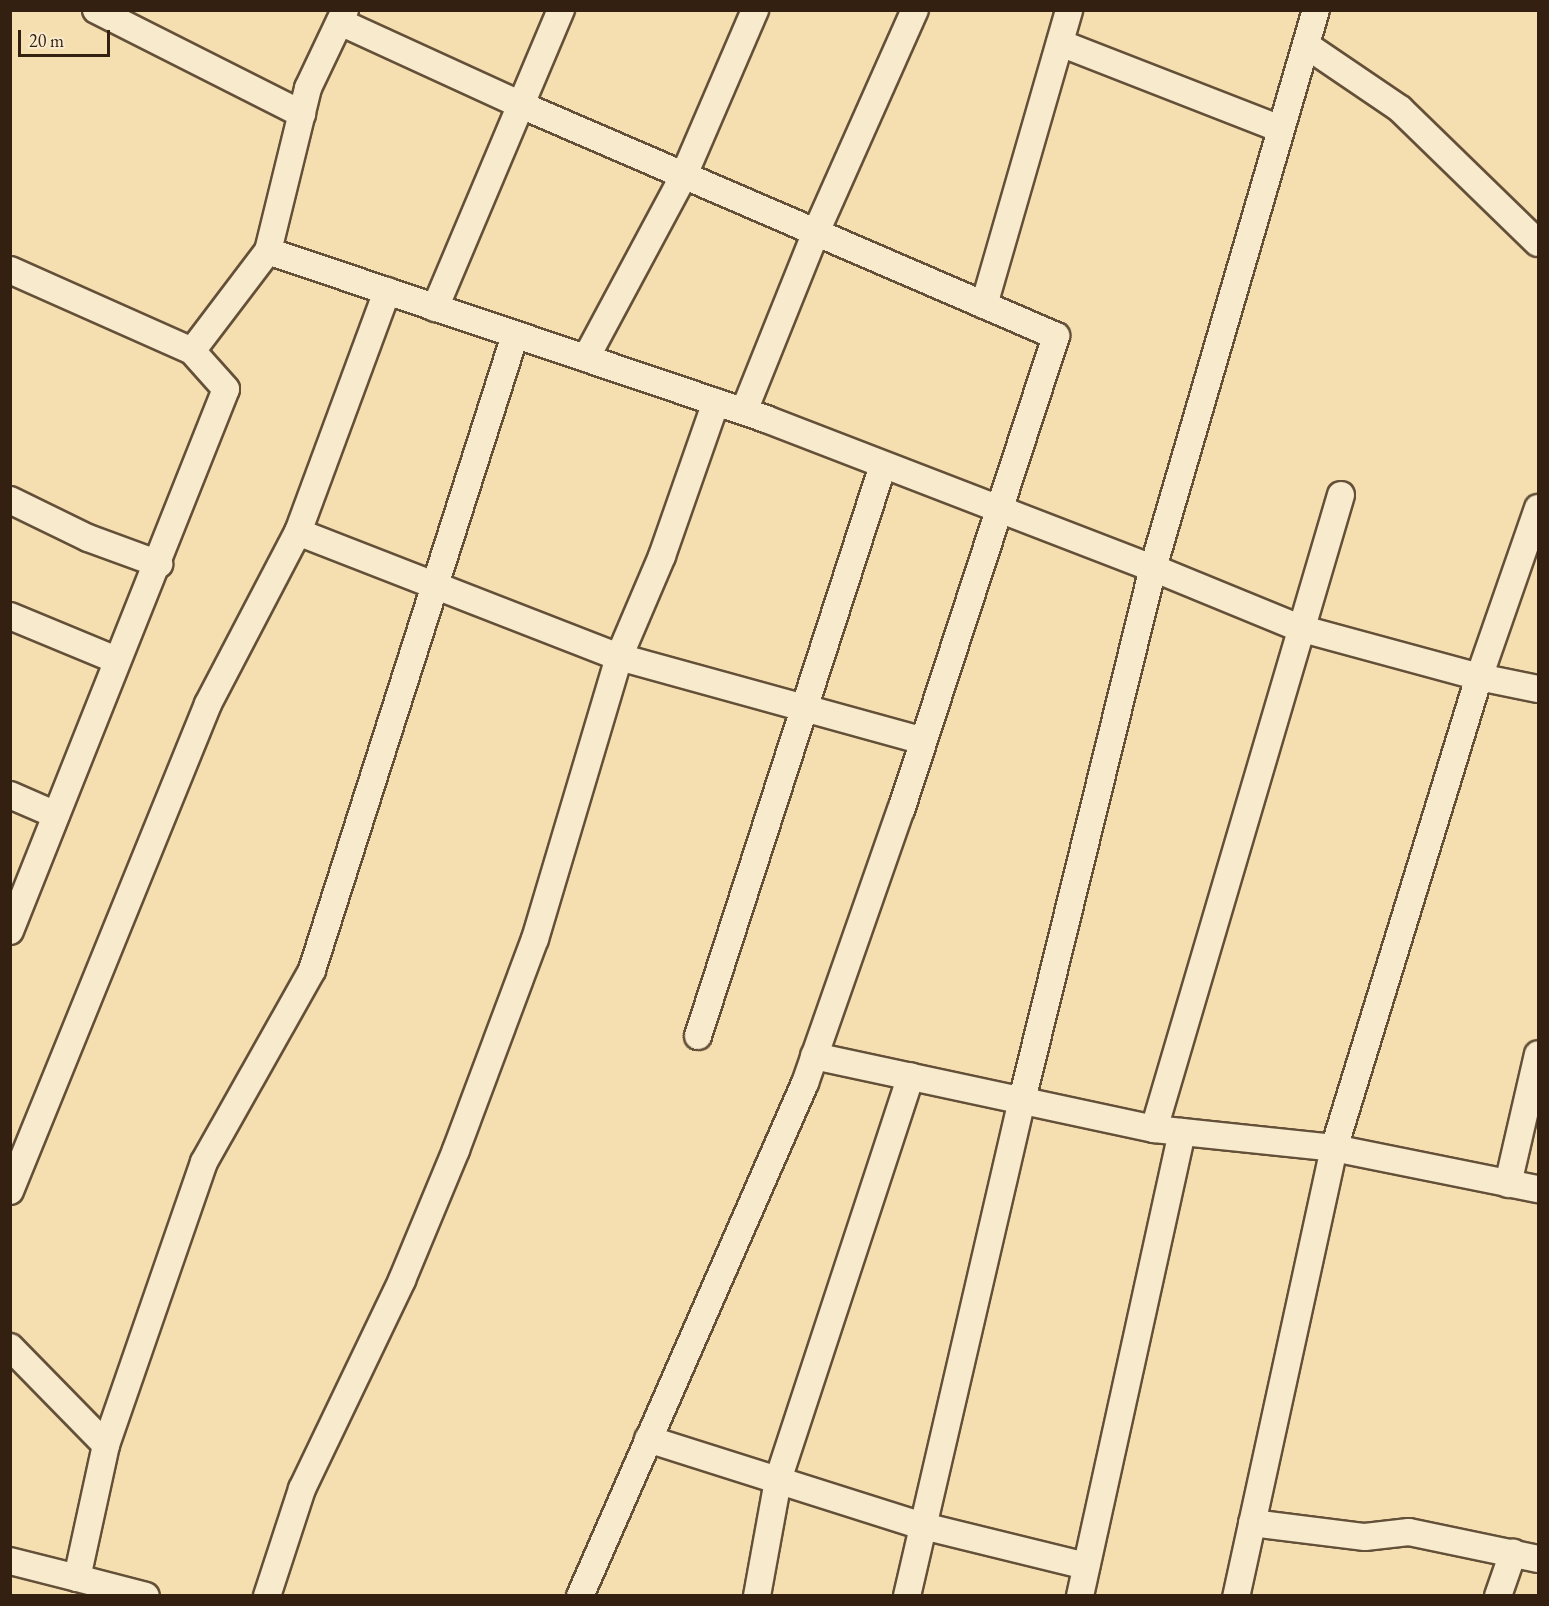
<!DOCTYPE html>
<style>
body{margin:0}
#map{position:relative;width:1549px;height:1606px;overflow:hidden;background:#f5dfb1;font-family:"EB Garamond",serif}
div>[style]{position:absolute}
.roads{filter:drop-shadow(2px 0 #645039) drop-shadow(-2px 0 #645039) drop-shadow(0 2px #645039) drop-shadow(0 -2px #645039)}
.minor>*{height:26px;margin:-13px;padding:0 13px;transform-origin:13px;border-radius:13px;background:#f8eacc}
span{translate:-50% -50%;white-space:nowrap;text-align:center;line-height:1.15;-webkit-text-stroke:6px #f8eacc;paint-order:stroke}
.frame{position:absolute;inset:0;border:12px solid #342011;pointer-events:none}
.scale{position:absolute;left:18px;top:30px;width:92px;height:27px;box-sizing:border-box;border:3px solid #342011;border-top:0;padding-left:8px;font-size:18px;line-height:21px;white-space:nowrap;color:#342011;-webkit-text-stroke:4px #f8eacc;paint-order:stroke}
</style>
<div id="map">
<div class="roads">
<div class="minor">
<i style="left:96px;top:10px;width:231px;rotate:26.8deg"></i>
<i style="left:340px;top:22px;width:199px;rotate:24.6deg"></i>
<i style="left:521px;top:105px;width:583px;rotate:23.35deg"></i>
<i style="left:1056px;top:336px;width:498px;rotate:108.1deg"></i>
<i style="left:901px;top:809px;width:290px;rotate:109.3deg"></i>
<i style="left:805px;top:1083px;width:560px;rotate:113.68deg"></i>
<i style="left:1060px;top:43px;width:237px;rotate:21.3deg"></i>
<i style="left:1306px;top:45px;width:114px;rotate:34.2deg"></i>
<i style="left:1400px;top:109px;width:192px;rotate:44.2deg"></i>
<i style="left:268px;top:251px;width:168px;rotate:-76.2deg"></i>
<i style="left:308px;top:88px;width:86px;rotate:-64.6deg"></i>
<i style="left:10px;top:270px;width:199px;rotate:24deg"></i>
<i style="left:192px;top:351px;width:126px;rotate:-52.8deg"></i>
<i style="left:268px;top:251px;width:526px;rotate:18.64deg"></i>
<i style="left:766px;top:419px;width:415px;rotate:21.1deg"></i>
<i style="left:1153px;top:568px;width:158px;rotate:22.3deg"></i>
<i style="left:1299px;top:628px;width:187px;rotate:15.2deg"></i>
<i style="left:1479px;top:677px;width:60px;rotate:11.5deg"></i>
<i style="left:984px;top:305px;width:307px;rotate:-73.9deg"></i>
<i style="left:435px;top:308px;width:324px;rotate:-67.1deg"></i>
<i style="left:586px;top:358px;width:208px;rotate:-61.8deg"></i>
<i style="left:684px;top:175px;width:180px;rotate:-66.7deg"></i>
<i style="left:744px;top:411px;width:193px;rotate:-68.1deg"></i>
<i style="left:816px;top:232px;width:243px;rotate:-66deg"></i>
<i style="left:10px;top:500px;width:87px;rotate:26deg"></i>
<i style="left:88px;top:538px;width:76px;rotate:20.1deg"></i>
<i style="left:1538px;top:508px;width:179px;rotate:109.2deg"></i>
<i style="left:1479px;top:677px;width:493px;rotate:107.1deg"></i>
<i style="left:1334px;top:1148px;width:208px;rotate:11.4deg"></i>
<i style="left:298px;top:532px;width:344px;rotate:21.3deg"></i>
<i style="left:619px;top:657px;width:315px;rotate:15.4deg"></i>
<i style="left:10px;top:616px;width:115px;rotate:22.5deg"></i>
<i style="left:10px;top:795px;width:50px;rotate:23.5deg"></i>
<i style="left:10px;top:931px;width:583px;rotate:-68.27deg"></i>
<i style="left:226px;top:389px;width:51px;rotate:-131.8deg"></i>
<i style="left:698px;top:1036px;width:600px;rotate:-72.05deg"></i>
<i style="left:814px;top:1056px;width:348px;rotate:12.1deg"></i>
<i style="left:1154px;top:1129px;width:661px;rotate:-73.57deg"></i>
<i style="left:1154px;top:1129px;width:181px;rotate:6deg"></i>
<i style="left:1334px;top:1148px;width:459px;rotate:102.3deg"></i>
<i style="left:1508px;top:1184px;width:133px;rotate:-77deg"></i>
<i style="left:10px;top:1191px;width:526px;rotate:-67.87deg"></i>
<i style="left:208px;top:704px;width:194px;rotate:-62.4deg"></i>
<i style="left:298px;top:532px;width:257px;rotate:-69.7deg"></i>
<i style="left:10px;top:1347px;width:137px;rotate:45.6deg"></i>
<i style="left:648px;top:1439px;width:288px;rotate:17.6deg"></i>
<i style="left:923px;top:1526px;width:168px;rotate:13.8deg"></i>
<i style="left:1252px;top:1523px;width:114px;rotate:7.1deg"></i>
<i style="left:1365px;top:1537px;width:44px;rotate:-6.5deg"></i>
<i style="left:1409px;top:1532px;width:132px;rotate:11.8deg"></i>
<i style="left:10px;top:1561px;width:69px;rotate:14.2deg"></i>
<i style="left:77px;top:1578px;width:136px;rotate:-77.7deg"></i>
<i style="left:106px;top:1445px;width:299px;rotate:-70.9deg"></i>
<i style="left:204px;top:1162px;width:220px;rotate:-60.6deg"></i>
<i style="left:312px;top:970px;width:667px;rotate:-72.27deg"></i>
<i style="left:77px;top:1578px;width:71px;rotate:14.6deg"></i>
<i style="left:267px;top:1596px;width:113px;rotate:-71.9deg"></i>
<i style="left:302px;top:1489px;width:232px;rotate:-64.4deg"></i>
<i style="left:402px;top:1280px;width:141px;rotate:-67.4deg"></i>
<i style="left:456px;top:1150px;width:225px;rotate:-69.5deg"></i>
<i style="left:535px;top:939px;width:294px;rotate:-73.4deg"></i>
<i style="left:619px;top:657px;width:110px;rotate:-66.9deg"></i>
<i style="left:662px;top:556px;width:163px;rotate:-70.7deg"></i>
<i style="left:757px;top:1596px;width:118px;rotate:-79.7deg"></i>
<i style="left:778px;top:1480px;width:425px;rotate:-71.8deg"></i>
<i style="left:907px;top:1596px;width:509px;rotate:-76.95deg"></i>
<i style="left:1022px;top:1100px;width:548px;rotate:-76.17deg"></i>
<i style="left:1153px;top:568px;width:581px;rotate:-73.72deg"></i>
<i style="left:1080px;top:1596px;width:475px;rotate:-77.6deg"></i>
<i style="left:1498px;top:1596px;width:46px;rotate:-70.8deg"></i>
</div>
</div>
<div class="frame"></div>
<div class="scale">20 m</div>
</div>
